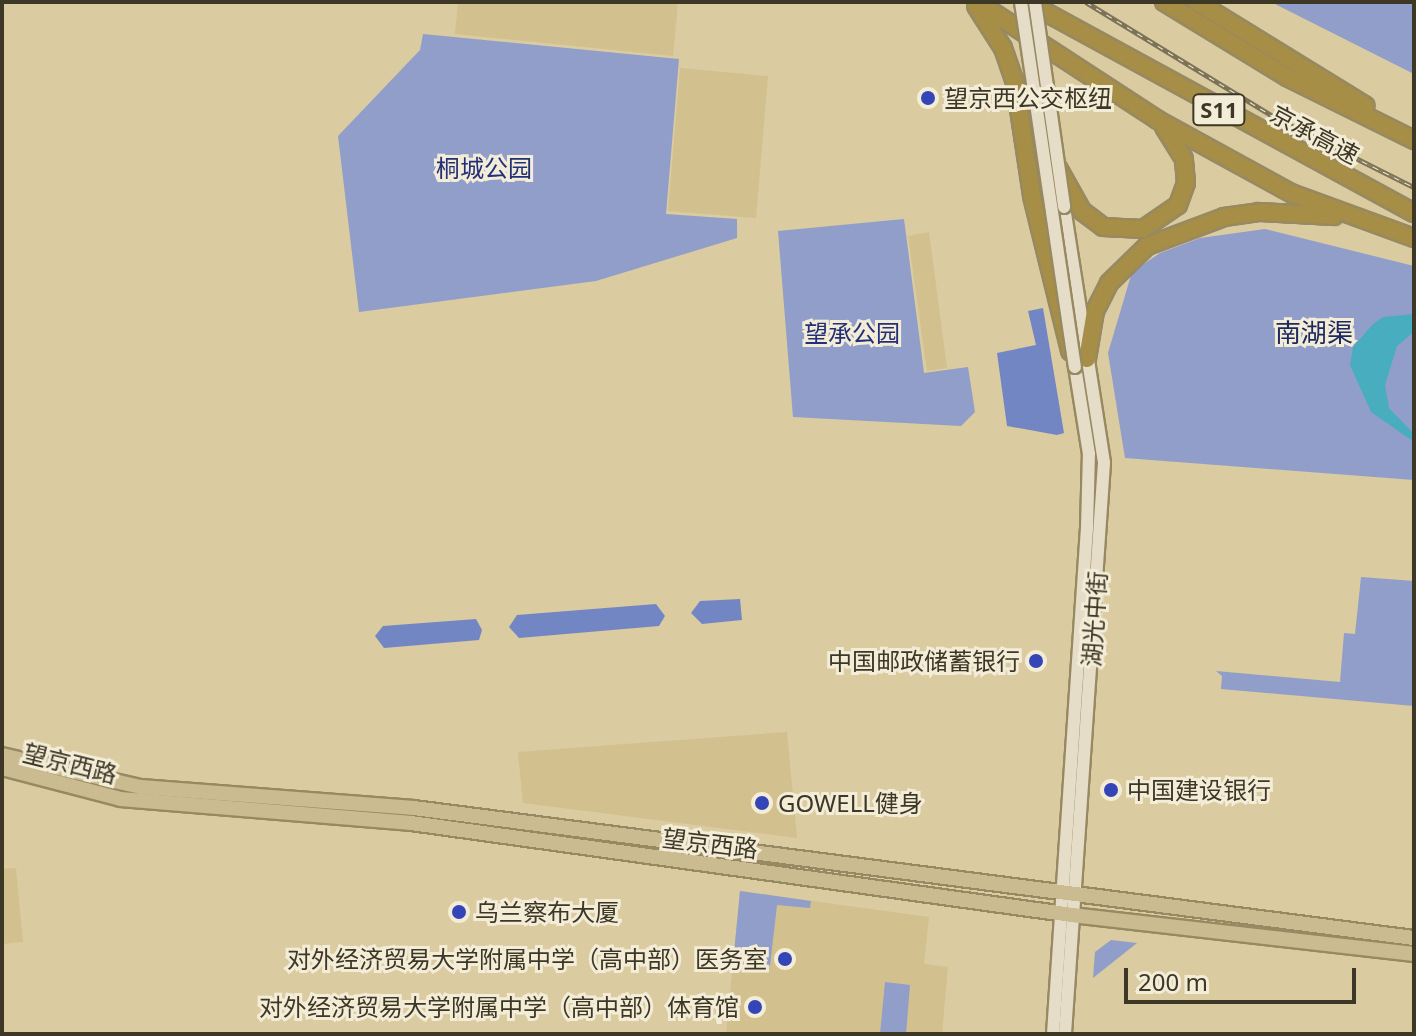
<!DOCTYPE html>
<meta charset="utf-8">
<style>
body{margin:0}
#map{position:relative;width:1416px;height:1036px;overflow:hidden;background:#dacba0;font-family:"Noto Sans","Noto Sans SC",sans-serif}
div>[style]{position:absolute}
.built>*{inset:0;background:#d2c08f}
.green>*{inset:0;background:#909ec9}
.forest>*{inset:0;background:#7386c4}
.water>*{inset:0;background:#48adbe}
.roads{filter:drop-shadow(2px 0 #978961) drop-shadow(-2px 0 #978961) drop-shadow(0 2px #978961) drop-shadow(0 -2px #978961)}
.secondary>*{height:12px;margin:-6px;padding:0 6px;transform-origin:6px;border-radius:6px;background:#e5ddc8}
.primary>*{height:14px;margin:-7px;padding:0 7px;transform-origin:7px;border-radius:7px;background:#cabb90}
.motorway>*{height:16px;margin:-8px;padding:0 8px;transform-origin:8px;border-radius:8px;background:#a78e46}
.rail>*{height:5px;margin-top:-2.5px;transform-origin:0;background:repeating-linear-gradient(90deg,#f3ecd7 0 6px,#7c7357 0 12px);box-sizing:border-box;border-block:2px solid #7c7357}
.bridges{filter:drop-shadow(2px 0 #978961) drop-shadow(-2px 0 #978961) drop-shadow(0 2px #978961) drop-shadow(0 -2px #978961)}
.secondary-bridge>*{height:12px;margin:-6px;padding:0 6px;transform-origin:6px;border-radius:6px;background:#e5ddc8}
.dots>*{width:22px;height:22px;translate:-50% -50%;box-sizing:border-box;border:4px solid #f3ecd7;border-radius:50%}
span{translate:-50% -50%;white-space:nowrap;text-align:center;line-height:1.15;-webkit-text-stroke:6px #f3ecd7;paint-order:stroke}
.shield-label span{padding:2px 6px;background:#f3ecd7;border:2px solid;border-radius:6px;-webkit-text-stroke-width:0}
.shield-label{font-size:22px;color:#3d3726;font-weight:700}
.poi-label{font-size:24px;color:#3d3726}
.left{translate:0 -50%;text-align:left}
.right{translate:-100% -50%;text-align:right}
.street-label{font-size:24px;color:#3d3726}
.park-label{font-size:24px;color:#233079}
.neighbourhood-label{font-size:26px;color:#1d2961}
.frame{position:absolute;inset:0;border:4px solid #3d3726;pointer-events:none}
.scale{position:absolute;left:1124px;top:968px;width:232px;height:36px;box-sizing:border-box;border:4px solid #3d3726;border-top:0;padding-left:10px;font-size:24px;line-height:28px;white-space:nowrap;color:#3d3726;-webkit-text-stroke:6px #f3ecd7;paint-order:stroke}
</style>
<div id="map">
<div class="built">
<i style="clip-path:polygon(458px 2px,678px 2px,673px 56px,455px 34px)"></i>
<i style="clip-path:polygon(680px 68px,768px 76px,756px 218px,668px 211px)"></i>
<i style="clip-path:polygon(929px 232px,947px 368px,927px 371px,908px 236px)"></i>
<i style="clip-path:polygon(787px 732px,797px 838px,523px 803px,518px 752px)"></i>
<i style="clip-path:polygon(16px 868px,23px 942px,2px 944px,2px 869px)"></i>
<i style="clip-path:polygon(740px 891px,929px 917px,924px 964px,948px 967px,942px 1034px,726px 1034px)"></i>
</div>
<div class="green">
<i style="clip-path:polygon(1271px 2px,1414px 2px,1414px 74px)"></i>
<i style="clip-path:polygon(423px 34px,679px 59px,666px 214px,737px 219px,737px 238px,596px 281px,359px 312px,338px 136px,420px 50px)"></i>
<i style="clip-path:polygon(904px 219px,924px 373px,968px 367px,975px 412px,961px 426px,793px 417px,778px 231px)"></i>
<i style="clip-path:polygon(1265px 229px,1414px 266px,1414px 480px,1125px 458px,1108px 353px,1132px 272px,1160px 253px,1200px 238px)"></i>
<i style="clip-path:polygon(1361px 577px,1414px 581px,1414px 706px,1221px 689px,1222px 676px,1216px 671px,1340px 682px,1344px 633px,1355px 634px)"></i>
<i style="clip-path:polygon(740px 891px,811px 901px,810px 908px,777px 905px,770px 966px,733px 963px)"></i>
<i style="clip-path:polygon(1111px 940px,1137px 943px,1093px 978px,1095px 952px)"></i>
<i style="clip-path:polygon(885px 982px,910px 985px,906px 1034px,880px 1034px)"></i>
</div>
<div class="forest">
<i style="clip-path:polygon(1043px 308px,1064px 433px,1057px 435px,1007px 426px,997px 353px,1036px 345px,1028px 311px)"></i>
<i style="clip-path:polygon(740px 599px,742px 620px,702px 624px,691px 613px,700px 601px)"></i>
<i style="clip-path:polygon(656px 604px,665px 616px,659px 626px,519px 638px,509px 627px,517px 615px)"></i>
<i style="clip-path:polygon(476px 619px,482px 630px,479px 640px,384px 648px,375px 636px,383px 626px)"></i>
</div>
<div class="water">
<i style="clip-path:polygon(1414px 314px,1414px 332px,1397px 346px,1385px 385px,1389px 408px,1414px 434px,1414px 442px,1371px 412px,1350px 365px,1353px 347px,1373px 324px,1383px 317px)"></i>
</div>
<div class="roads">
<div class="secondary">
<i style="left:1064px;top:207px;width:259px;rotate:81.1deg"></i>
<i style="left:1104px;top:463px;width:572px;rotate:93.91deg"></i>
<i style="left:1053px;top:1034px;width:507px;rotate:-86.16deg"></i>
<i style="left:1087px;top:528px;width:74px;rotate:-88.5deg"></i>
<i style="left:1089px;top:454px;width:88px;rotate:-99.1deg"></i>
</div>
<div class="primary">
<i style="left:2px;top:755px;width:143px;rotate:13deg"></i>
<i style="left:141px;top:787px;width:274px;rotate:4.4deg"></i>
<i style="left:414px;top:808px;width:1008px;rotate:7.41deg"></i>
<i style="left:2px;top:768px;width:123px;rotate:14.6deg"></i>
<i style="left:121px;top:799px;width:291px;rotate:4.7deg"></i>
<i style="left:411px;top:823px;width:667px;rotate:7.92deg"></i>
<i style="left:1072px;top:915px;width:344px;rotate:6.5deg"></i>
</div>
<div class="motorway">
<i style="left:977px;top:2px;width:216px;rotate:33.1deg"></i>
<i style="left:1158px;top:120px;width:152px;rotate:28.8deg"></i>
<i style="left:1291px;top:193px;width:131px;rotate:20.1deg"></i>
<i style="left:1027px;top:2px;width:441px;rotate:28.6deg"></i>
<i style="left:1164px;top:2px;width:144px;rotate:31.4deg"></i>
<i style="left:1287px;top:77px;width:142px;rotate:26.4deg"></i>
<i style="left:1197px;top:2px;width:198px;rotate:31.6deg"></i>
<i style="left:976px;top:6px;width:50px;rotate:57.3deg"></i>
<i style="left:1003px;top:48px;width:37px;rotate:71deg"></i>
<i style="left:1015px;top:83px;width:114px;rotate:81.4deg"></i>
<i style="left:1032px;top:196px;width:160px;rotate:76.2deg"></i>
<i style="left:1058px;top:168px;width:49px;rotate:60.8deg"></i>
<i style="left:1082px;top:211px;width:26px;rotate:37deg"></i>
<i style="left:1103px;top:227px;width:40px;rotate:2.9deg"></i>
<i style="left:1143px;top:229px;width:42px;rotate:-34.4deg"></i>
<i style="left:1178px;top:205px;width:23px;rotate:-70deg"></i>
<i style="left:1186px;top:183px;width:24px;rotate:-95deg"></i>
<i style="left:1184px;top:159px;width:38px;rotate:-122deg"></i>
<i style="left:1087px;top:359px;width:49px;rotate:-80.5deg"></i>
<i style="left:1095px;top:311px;width:31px;rotate:-63deg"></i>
<i style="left:1109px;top:283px;width:53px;rotate:-44.2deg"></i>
<i style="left:1147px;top:246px;width:82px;rotate:-20.6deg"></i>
<i style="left:1224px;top:217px;width:35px;rotate:-8deg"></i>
<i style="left:1259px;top:212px;width:75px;rotate:3.1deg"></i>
</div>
</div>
<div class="rail">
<i style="left:1086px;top:2px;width:223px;rotate:31.4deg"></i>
<i style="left:1276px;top:118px;width:154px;rotate:26.6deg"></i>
</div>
<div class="bridges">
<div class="secondary-bridge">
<i style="left:1021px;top:2px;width:369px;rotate:81.6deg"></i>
<i style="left:1035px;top:2px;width:207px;rotate:81.9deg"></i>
</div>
</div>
<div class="dots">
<i style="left:928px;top:98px;background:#3445b7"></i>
<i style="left:1036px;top:661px;background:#3445b7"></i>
<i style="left:1111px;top:790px;background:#3445b7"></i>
<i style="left:762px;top:803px;background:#3445b7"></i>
<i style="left:459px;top:912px;background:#3445b7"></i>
<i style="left:785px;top:959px;background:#3445b7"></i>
<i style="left:755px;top:1007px;background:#3445b7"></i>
</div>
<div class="shield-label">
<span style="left:1219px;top:110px">S11</span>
</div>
<div class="poi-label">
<span class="left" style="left:944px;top:98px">望京西公交枢纽</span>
<span class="right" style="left:1020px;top:661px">中国邮政储蓄银行</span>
<span class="left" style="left:1127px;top:790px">中国建设银行</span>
<span class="left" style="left:778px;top:803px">GOWELL健身</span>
<span class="left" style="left:475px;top:912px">乌兰察布大厦</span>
<span class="right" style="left:767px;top:959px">对外经济贸易大学附属中学（高中部）医务室</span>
<span class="right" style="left:739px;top:1007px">对外经济贸易大学附属中学（高中部）体育馆</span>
</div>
<div class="street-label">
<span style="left:1315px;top:134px;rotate:28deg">京承高速</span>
<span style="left:1094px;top:619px;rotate:-86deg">湖光中街</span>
<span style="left:70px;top:763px;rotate:14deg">望京西路</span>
<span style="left:710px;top:843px;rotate:7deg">望京西路</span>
</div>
<div class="park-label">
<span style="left:484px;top:168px">桐城公园</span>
<span style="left:852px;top:333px">望承公园</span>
</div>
<div class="neighbourhood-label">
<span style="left:1314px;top:333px">南湖渠</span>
</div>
<div class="frame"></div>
<div class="scale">200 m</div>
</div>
